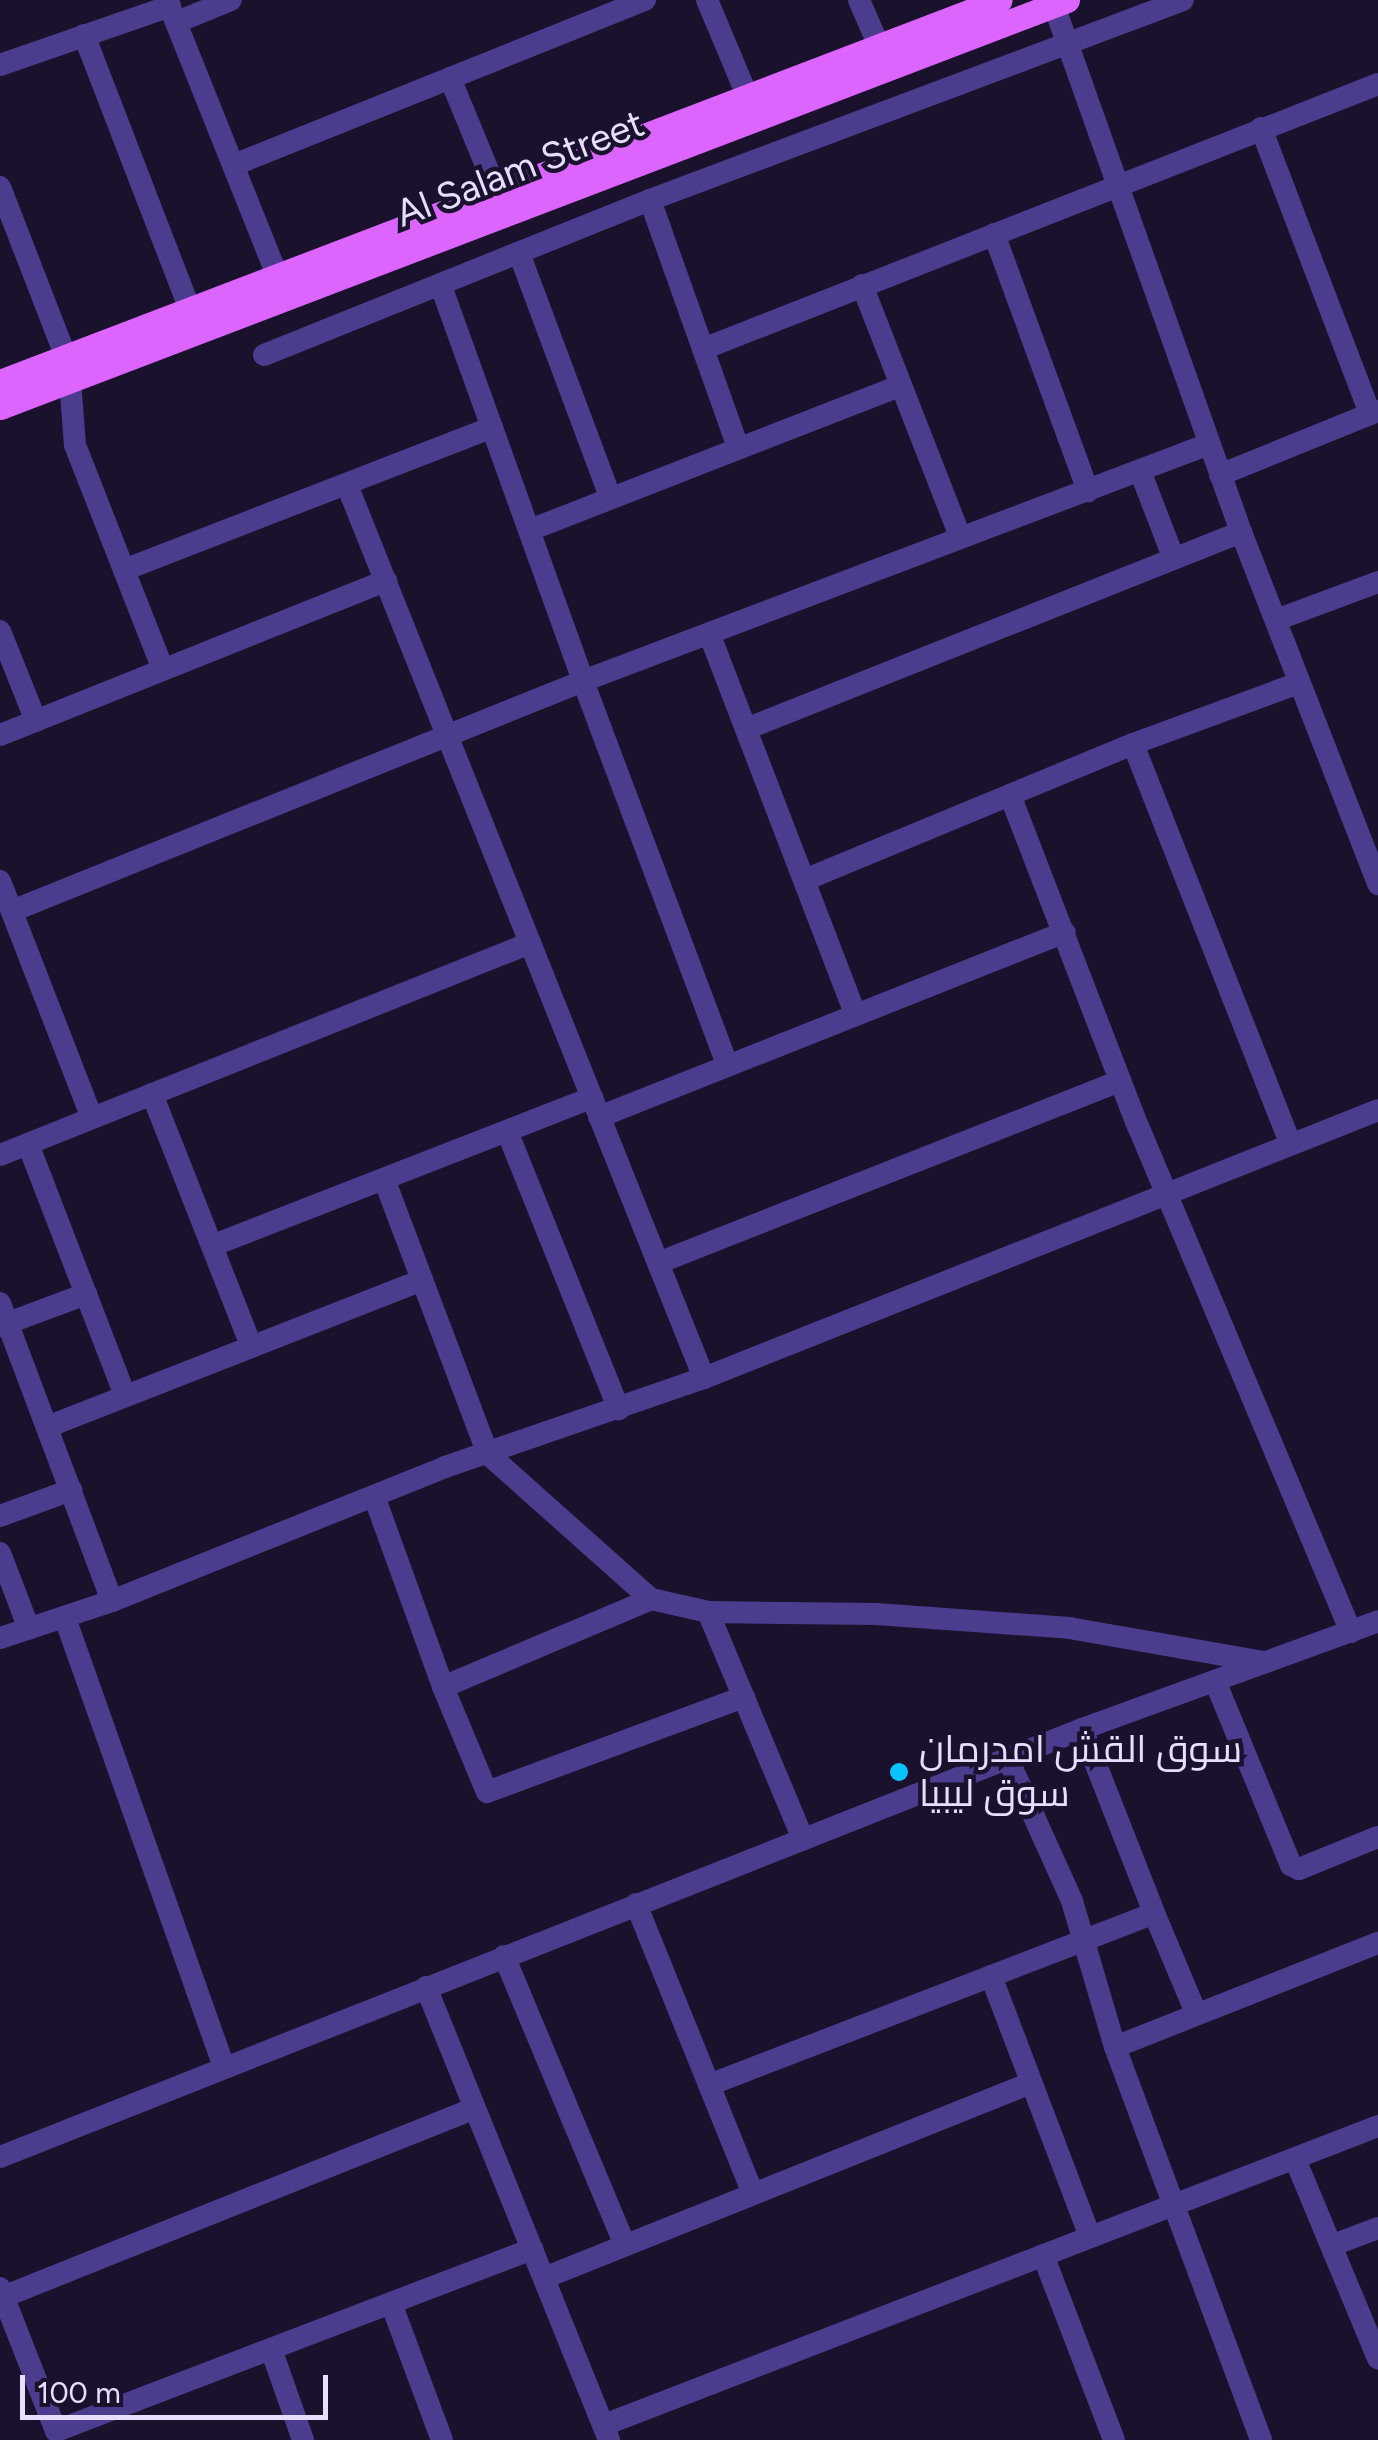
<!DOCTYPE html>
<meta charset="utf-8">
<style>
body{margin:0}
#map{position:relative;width:1378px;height:2440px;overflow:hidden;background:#1a112d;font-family:Figtree,Cairo,sans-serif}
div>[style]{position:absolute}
.minor>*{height:22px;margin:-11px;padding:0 11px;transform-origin:11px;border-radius:11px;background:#4b3c8d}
.major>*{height:25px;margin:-12.5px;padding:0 12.5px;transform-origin:12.5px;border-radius:12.5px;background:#dc64ff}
.dots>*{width:28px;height:28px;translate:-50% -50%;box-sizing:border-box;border:5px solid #1a112d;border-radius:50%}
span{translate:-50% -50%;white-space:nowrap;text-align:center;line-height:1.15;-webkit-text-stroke:9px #1a112d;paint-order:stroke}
.street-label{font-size:38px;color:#e6ddff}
.poi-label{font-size:38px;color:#e6ddff}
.left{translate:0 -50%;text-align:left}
.scale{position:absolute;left:20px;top:2375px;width:308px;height:45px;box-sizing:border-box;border:5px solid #e6ddff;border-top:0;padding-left:12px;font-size:30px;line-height:35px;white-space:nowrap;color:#e6ddff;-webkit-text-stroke:8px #1a112d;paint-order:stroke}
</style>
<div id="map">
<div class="minor">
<i style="left:167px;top:0;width:299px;rotate:68.2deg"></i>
<i style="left:707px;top:0;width:103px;rotate:67.2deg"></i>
<i style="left:859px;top:0;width:50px;rotate:66.5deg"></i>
<i style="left:1052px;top:0;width:565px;rotate:70.44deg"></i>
<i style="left:1241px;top:532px;width:378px;rotate:68.7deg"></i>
<i style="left:177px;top:22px;width:58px;rotate:-22.2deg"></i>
<i style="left:84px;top:35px;width:294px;rotate:68.9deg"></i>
<i style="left:0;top:65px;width:180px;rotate:-19.1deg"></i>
<i style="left:450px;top:78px;width:123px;rotate:67.6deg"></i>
<i style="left:1261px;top:128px;width:306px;rotate:69.1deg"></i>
<i style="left:234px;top:165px;width:443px;rotate:-21.9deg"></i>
<i style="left:0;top:187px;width:182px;rotate:68.8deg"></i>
<i style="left:650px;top:200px;width:262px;rotate:70.4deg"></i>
<i style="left:994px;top:234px;width:274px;rotate:69.9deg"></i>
<i style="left:519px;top:253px;width:260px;rotate:69.5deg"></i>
<i style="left:862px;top:285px;width:270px;rotate:68.7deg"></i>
<i style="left:441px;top:286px;width:420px;rotate:70.2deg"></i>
<i style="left:583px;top:681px;width:411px;rotate:69.4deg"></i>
<i style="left:703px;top:349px;width:725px;rotate:-21.43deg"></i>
<i style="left:264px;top:355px;width:416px;rotate:-21.9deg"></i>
<i style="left:650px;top:200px;width:569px;rotate:-20.57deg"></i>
<i style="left:70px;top:380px;width:65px;rotate:85.6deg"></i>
<i style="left:75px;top:445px;width:241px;rotate:68.6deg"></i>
<i style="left:1140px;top:471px;width:94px;rotate:68.9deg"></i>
<i style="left:1220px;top:475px;width:170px;rotate:-22.1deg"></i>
<i style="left:347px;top:485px;width:962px;rotate:68.21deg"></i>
<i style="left:530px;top:530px;width:398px;rotate:-21.3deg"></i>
<i style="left:124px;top:570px;width:395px;rotate:-21.2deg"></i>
<i style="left:1276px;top:620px;width:109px;rotate:-20.4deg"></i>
<i style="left:0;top:631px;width:97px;rotate:68.2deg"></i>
<i style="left:709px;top:633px;width:407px;rotate:69deg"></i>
<i style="left:746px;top:729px;width:533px;rotate:-21.7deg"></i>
<i style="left:0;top:735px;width:416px;rotate:-21.8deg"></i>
<i style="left:1133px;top:744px;width:428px;rotate:68.5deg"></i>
<i style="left:1010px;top:795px;width:355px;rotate:68.9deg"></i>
<i style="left:1138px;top:1126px;width:549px;rotate:67.17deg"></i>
<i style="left:807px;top:879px;width:353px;rotate:-22.5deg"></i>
<i style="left:1133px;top:744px;width:177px;rotate:-20.2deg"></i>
<i style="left:0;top:881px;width:254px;rotate:68.8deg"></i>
<i style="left:12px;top:911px;width:616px;rotate:-21.94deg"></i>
<i style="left:583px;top:681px;width:669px;rotate:-20.74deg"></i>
<i style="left:152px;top:1094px;width:270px;rotate:68.5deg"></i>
<i style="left:599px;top:1117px;width:501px;rotate:-21.65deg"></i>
<i style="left:507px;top:1131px;width:300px;rotate:68.1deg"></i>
<i style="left:28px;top:1144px;width:270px;rotate:68.9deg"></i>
<i style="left:0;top:1155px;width:571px;rotate:-21.8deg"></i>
<i style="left:384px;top:1179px;width:294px;rotate:69.3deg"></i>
<i style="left:488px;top:1454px;width:218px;rotate:41.7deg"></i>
<i style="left:651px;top:1599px;width:58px;rotate:12.8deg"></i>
<i style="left:708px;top:1612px;width:168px;rotate:0.7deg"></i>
<i style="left:876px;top:1614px;width:194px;rotate:4.1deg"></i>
<i style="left:1069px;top:1628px;width:198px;rotate:9.9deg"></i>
<i style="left:214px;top:1245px;width:406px;rotate:-21.3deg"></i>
<i style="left:658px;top:1263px;width:497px;rotate:-21.5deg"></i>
<i style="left:0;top:1303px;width:318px;rotate:69.4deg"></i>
<i style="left:0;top:1326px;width:92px;rotate:-20.4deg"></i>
<i style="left:47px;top:1427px;width:403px;rotate:-21.4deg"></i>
<i style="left:374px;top:1496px;width:203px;rotate:70.1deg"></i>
<i style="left:443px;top:1687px;width:114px;rotate:67.3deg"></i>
<i style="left:487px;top:1792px;width:274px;rotate:-20.3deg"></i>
<i style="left:0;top:1516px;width:76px;rotate:-20.1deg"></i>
<i style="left:0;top:1553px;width:81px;rotate:69.1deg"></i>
<i style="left:708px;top:1612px;width:246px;rotate:67.3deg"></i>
<i style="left:65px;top:1618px;width:476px;rotate:70.5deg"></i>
<i style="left:0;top:1638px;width:118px;rotate:-18.3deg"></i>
<i style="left:112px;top:1601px;width:359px;rotate:-21.9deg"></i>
<i style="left:445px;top:1467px;width:274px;rotate:-19deg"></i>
<i style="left:704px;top:1378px;width:725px;rotate:-21.68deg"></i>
<i style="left:1215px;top:1681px;width:199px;rotate:67.6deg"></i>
<i style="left:1291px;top:1865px;width:9px;rotate:27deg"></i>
<i style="left:1299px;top:1869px;width:85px;rotate:-22.1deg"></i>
<i style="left:443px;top:1687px;width:226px;rotate:-22.9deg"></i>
<i style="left:1082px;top:1729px;width:198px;rotate:68.6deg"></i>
<i style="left:1008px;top:1759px;width:156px;rotate:65.7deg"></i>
<i style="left:1072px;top:1901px;width:152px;rotate:73.6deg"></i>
<i style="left:1115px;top:2047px;width:419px;rotate:69.6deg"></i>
<i style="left:636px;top:1904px;width:312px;rotate:68deg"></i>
<i style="left:504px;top:1956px;width:313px;rotate:67.3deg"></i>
<i style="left:991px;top:1976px;width:278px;rotate:69.2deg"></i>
<i style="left:426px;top:1987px;width:489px;rotate:68deg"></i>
<i style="left:1115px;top:2047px;width:283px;rotate:-21.6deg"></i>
<i style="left:709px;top:2085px;width:477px;rotate:-21.1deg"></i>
<i style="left:1154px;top:1913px;width:108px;rotate:67.2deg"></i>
<i style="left:0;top:2157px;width:1164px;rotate:-21.58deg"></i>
<i style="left:1082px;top:1729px;width:315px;rotate:-20deg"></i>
<i style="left:1295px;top:2159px;width:216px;rotate:67.4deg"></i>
<i style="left:1333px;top:2245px;width:48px;rotate:-20.7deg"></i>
<i style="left:1043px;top:2255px;width:198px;rotate:69deg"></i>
<i style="left:544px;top:2278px;width:525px;rotate:-21.82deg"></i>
<i style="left:0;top:2288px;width:154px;rotate:68.6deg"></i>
<i style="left:56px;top:2431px;width:510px;rotate:-20.92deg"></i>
<i style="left:3px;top:2297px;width:508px;rotate:-21.82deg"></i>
<i style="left:391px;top:2303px;width:146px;rotate:69.6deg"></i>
<i style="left:271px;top:2349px;width:96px;rotate:70.6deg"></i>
<i style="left:604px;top:2425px;width:830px;rotate:-21.12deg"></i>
</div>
<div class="major">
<i style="left:0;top:382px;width:1070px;rotate:-20.91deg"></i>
<i style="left:0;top:407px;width:1142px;rotate:-20.88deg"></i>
</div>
<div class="dots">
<i style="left:899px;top:1772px;background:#09c3ff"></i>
</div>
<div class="street-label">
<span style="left:520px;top:169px;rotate:-21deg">Al Salam Street</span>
</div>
<div class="poi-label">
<span class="left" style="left:919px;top:1772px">سوق القش امدرمان<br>سوق ليبيا</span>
</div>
<div class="scale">100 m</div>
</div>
